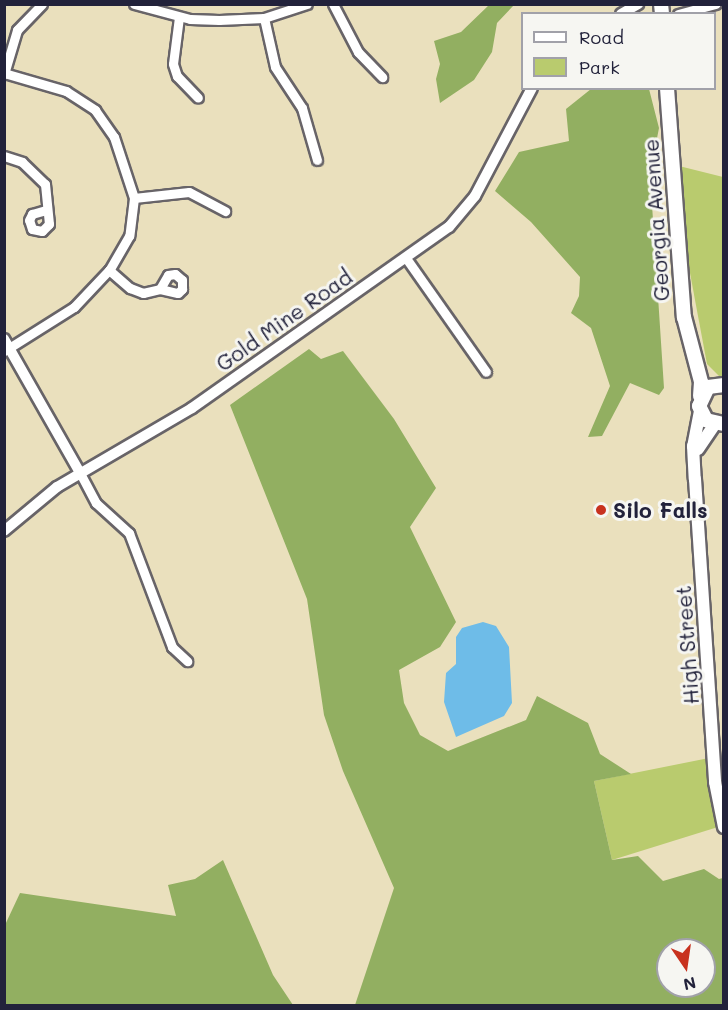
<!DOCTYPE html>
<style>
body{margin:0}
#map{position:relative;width:728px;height:1010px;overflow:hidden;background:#eae0bd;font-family:Mali,sans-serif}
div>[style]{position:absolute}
.green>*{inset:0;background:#b9cb6e}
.forest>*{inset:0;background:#92af61}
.water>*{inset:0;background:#6ebce8}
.roads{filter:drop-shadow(2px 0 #686468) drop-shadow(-2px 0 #686468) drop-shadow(0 2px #686468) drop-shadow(0 -2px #686468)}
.minor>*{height:9px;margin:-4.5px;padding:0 4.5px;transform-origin:4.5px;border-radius:4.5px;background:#fff}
.tertiary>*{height:10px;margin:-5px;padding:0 5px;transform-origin:5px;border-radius:5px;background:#fff}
.secondary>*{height:12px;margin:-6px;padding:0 6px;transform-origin:6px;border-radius:6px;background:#fff}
.primary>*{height:14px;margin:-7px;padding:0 7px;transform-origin:7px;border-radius:7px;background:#fff}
.dots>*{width:16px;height:16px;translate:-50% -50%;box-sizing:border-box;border:3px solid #f6f6f2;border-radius:50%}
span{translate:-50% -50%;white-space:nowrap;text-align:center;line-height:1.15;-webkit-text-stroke:6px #f6f6f2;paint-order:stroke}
.street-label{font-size:21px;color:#22223b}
.poi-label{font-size:21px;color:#22223b;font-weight:700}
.left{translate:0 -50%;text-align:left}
.frame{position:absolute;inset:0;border:6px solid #22223b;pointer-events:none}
.legend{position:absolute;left:521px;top:12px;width:195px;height:78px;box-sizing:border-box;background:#f6f6f2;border:2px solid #a1a1a9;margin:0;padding:8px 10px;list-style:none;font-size:18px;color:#22223b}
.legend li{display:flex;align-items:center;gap:12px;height:30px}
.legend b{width:30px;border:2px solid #a1a1a9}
.north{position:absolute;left:656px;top:938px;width:60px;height:60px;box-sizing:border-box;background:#f6f6f2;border:2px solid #a1a1a9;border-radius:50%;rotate:167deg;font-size:16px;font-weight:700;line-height:24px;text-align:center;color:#22223b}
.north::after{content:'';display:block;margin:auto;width:21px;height:27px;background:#c8321e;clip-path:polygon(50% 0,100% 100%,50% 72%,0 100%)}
</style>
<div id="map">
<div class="green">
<i style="clip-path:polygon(679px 166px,723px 177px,723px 380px,707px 364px,684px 241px)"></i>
<i style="clip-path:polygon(709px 758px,718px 827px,612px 860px,594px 781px)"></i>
</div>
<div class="forest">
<i style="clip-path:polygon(489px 5px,514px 5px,497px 23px,492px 52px,474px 80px,440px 103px,436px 79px,440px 64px,434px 41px,461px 32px)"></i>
<i style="clip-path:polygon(591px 89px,649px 89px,659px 128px,650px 174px,664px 388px,659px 395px,630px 383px,602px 436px,588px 437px,610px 386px,591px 328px,571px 313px,579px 296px,580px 277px,531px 222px,495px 191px,519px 152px,569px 141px,566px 109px)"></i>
<i style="clip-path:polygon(evenodd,309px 349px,321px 359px,343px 351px,394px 419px,436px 488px,410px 527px,456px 622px,440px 647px,399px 670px,404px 703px,420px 735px,448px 751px,526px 720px,537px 696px,588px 723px,600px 754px,631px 774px,594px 781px,612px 860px,638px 856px,663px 881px,704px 869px,719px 879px,723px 878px,723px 1005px,355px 1005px,394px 888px,343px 771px,324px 715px,307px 599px,230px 405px,309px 349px,668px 950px,704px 950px,704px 986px,668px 986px,668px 950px)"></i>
<i style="clip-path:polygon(223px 860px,273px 975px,293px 1005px,5px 1005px,5px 925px,20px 893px,176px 916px,168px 885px,195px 879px)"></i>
</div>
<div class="water">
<i style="clip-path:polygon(483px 622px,496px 626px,509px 647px,512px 703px,504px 716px,456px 737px,444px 702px,446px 673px,456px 664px,456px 637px,462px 628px)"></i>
</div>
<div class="roads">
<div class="minor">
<i style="left:134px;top:4px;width:58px;rotate:15deg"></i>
<i style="left:190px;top:19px;width:29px;rotate:2deg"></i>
<i style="left:219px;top:20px;width:45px;rotate:-2.5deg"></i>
<i style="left:264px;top:18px;width:45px;rotate:-18deg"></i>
<i style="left:333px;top:4px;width:54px;rotate:62.5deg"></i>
<i style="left:358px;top:52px;width:35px;rotate:46deg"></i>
<i style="left:678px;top:14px;width:39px;rotate:-15deg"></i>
<i style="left:179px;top:17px;width:47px;rotate:97.3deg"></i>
<i style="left:173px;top:64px;width:13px;rotate:72deg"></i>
<i style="left:177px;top:76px;width:30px;rotate:46deg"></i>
<i style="left:264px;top:18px;width:50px;rotate:77.3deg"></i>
<i style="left:275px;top:67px;width:49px;rotate:56.6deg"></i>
<i style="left:302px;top:108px;width:54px;rotate:73.9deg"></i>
<i style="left:4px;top:73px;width:65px;rotate:16.2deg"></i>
<i style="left:66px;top:91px;width:35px;rotate:33deg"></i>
<i style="left:95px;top:110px;width:33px;rotate:55deg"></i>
<i style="left:114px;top:137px;width:64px;rotate:71.8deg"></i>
<i style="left:134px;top:198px;width:38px;rotate:97deg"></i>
<i style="left:129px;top:236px;width:39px;rotate:120deg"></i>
<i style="left:109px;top:270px;width:51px;rotate:133.4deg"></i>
<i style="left:74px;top:307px;width:83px;rotate:147.8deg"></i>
<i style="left:4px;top:74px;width:46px;rotate:-73.5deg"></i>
<i style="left:17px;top:30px;width:36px;rotate:-46deg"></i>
<i style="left:4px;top:156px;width:19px;rotate:18deg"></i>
<i style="left:22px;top:162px;width:32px;rotate:44deg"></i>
<i style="left:45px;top:184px;width:40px;rotate:84.3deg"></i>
<i style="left:49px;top:224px;width:10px;rotate:135deg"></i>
<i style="left:42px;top:231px;width:10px;rotate:-169deg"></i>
<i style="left:32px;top:229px;width:9px;rotate:-108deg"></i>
<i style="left:29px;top:220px;width:7px;rotate:-63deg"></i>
<i style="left:32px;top:214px;width:15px;rotate:-16deg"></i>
<i style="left:134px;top:198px;width:55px;rotate:-6.2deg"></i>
<i style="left:189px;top:192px;width:41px;rotate:27.8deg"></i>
<i style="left:406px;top:258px;width:139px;rotate:54.9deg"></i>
<i style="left:109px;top:270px;width:28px;rotate:41deg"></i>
<i style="left:130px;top:288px;width:14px;rotate:21deg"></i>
<i style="left:143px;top:293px;width:17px;rotate:-13deg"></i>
<i style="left:160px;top:289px;width:18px;rotate:13deg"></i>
<i style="left:178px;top:293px;width:6px;rotate:-45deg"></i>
<i style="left:182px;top:289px;width:9px;rotate:-90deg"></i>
<i style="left:182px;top:280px;width:9px;rotate:-139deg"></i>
<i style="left:175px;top:274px;width:7px;rotate:172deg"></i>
<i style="left:168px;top:275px;width:16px;rotate:120deg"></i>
<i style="left:80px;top:473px;width:34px;rotate:62deg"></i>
<i style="left:96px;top:503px;width:45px;rotate:42.3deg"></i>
<i style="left:129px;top:533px;width:122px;rotate:69.3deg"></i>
<i style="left:172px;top:647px;width:21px;rotate:43deg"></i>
</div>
<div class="tertiary">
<i style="left:621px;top:14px;width:20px;rotate:-30deg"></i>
<i style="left:4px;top:339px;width:154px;rotate:60.4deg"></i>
<i style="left:4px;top:531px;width:69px;rotate:-39.7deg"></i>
<i style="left:57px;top:487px;width:156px;rotate:-30.3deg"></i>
<i style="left:192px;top:408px;width:314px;rotate:-35.2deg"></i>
<i style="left:449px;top:227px;width:40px;rotate:-50deg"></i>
<i style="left:475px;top:196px;width:122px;rotate:-62.2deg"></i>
</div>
<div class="secondary">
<i style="left:700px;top:411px;width:36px;rotate:101deg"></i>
<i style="left:693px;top:446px;width:33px;rotate:87deg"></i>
<i style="left:695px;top:479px;width:304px;rotate:86.2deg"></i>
<i style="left:715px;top:782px;width:46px;rotate:78.7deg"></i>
<i style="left:698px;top:449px;width:30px;rotate:-56deg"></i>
</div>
<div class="primary">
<i style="left:661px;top:4px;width:10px;rotate:84deg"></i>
<i style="left:667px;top:88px;width:230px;rotate:85.8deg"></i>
<i style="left:684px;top:317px;width:67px;rotate:75.3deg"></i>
<i style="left:701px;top:382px;width:14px;rotate:94deg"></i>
<i style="left:724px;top:385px;width:16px;rotate:173deg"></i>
<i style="left:708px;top:387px;width:21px;rotate:115deg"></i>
<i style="left:699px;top:406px;width:16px;rotate:63deg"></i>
<i style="left:706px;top:420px;width:18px;rotate:13deg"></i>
</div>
</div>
<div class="dots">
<i style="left:601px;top:510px;background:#c8321e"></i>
</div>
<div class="street-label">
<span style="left:656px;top:220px;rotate:-94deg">Georgia Avenue</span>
<span style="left:284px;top:320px;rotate:-35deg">Gold Mine Road</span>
<span style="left:687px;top:645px;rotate:-94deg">High Street</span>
</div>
<div class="poi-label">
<span class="left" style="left:613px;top:510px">Silo Falls</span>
</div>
<div class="frame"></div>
<ul class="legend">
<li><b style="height:8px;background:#fff"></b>Road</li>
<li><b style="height:16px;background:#b9cb6e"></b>Park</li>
</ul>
<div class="north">N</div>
</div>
